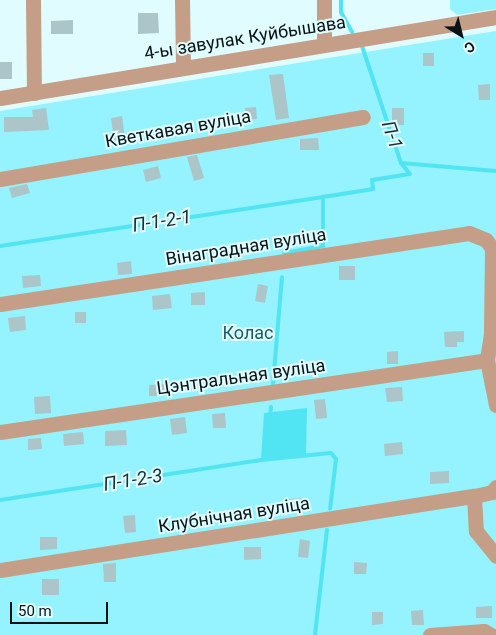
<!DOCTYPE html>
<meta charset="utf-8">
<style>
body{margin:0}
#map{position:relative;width:496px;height:635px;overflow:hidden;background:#e1fcff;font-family:Roboto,sans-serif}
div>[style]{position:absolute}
.green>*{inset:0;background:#94f3fe}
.water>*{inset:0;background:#51e4f3}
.stream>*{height:4px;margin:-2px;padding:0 2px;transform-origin:2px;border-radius:2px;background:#51e4f3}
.building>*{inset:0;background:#abc5c8}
.minor>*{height:15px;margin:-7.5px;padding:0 7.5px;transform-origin:7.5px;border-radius:7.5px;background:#c59e88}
span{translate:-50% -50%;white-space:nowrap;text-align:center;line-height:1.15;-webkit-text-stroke:4px #e1fcff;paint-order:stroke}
.street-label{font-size:18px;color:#0a1314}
.park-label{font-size:18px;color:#1e5b61}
.water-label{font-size:19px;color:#183133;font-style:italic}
.north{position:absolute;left:436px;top:10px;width:50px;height:50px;-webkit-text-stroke:4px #e1fcff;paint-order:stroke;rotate:144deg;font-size:14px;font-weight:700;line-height:20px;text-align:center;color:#0a1314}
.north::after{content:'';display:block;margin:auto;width:18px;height:22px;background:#0a1314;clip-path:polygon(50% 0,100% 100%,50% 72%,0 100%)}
.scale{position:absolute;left:10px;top:602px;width:98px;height:22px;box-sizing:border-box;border:2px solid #0a1314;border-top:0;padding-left:6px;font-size:15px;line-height:18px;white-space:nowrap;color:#0a1314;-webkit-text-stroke:4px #e1fcff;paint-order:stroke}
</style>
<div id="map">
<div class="green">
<i style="clip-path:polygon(450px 0,496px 0,496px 9px,457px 15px,450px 9px)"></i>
<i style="clip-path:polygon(496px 31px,496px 635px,0 635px,0 111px)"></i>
</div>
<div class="water">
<i style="clip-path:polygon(307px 408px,306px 454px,261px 460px,264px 413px)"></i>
</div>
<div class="stream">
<i style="left:341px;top:0;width:12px;rotate:90deg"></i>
<i style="left:341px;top:12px;width:23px;rotate:61deg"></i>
<i style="left:362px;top:46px;width:123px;rotate:71.6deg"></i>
<i style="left:401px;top:163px;width:95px;rotate:4.8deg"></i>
<i style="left:0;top:246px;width:327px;rotate:-8.6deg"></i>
<i style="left:284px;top:253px;width:40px;rotate:-10deg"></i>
<i style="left:323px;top:246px;width:49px;rotate:-90deg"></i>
<i style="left:323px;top:197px;width:51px;rotate:-9.1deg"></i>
<i style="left:373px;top:189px;width:9px;rotate:-96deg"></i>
<i style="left:372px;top:180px;width:38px;rotate:-9deg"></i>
<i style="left:410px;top:174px;width:14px;rotate:-129deg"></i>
<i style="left:273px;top:384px;width:107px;rotate:-85.2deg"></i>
<i style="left:270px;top:417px;width:10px;rotate:-84deg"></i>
<i style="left:0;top:500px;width:264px;rotate:-8.7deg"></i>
<i style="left:261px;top:460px;width:70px;rotate:-5.7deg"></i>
<i style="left:331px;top:453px;width:8px;rotate:50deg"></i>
<i style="left:336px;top:459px;width:50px;rotate:96.8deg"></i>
<i style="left:315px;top:635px;width:106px;rotate:-83.5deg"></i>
</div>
<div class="building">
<i style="clip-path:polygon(138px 13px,158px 13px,159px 33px,138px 34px)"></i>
<i style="clip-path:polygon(73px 20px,73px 34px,51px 34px,51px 21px)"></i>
<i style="clip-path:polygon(423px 53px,434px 53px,434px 66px,423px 66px)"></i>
<i style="clip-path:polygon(0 62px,12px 62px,12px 79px,0 79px)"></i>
<i style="clip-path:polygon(283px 74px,289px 118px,276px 120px,269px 75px)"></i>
<i style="clip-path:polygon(490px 84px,490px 100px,479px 100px,478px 85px)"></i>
<i style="clip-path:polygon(256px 107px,257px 119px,246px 120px,245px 108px)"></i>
<i style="clip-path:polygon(46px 108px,49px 130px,4px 132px,4px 117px,33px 117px,32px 110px)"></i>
<i style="clip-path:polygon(392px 108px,404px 108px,404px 125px,392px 125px)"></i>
<i style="clip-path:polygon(122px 116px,125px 139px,114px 141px,111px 118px)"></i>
<i style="clip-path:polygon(318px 138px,319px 150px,300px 150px,300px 139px)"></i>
<i style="clip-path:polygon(197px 155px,204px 178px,194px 181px,187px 157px)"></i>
<i style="clip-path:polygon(158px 166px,161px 178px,146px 182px,143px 170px)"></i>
<i style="clip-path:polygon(27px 184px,30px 193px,12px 198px,9px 188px)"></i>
<i style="clip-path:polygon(131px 261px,132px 274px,118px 275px,117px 263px)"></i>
<i style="clip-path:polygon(339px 266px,355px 266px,355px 280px,339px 280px)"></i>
<i style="clip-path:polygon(40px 275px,41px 286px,23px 288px,22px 276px)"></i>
<i style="clip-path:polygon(258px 284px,268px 286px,265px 303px,255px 301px)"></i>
<i style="clip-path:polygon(205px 292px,205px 305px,191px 305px,191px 293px)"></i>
<i style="clip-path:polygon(170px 294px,172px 308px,153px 310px,152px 296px)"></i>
<i style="clip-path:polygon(75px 312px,86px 312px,86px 323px,75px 323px)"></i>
<i style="clip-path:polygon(25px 316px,26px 330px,10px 332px,8px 318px)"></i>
<i style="clip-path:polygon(464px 331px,464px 342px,457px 342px,457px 347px,445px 347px,444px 332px)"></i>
<i style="clip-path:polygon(398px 351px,398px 364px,387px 364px,387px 352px)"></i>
<i style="clip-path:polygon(167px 384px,167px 396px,149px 396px,149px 385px)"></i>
<i style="clip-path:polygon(402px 387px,403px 401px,387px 402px,385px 388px)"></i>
<i style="clip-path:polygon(50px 396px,51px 413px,35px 414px,34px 397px)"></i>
<i style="clip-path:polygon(325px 399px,327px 418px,316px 419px,314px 400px)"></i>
<i style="clip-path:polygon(225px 413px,226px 428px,213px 428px,212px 414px)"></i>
<i style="clip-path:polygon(185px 417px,187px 433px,172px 435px,170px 419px)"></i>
<i style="clip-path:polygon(126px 430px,127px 445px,105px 446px,105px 431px)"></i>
<i style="clip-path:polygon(83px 432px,84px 444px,64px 446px,63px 434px)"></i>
<i style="clip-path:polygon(41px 438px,42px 449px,28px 450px,28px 439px)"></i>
<i style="clip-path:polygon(402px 442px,403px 454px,385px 456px,384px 444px)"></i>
<i style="clip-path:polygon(449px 471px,449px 483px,430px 484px,430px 472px)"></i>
<i style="clip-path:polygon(304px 498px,305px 512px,288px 512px,288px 499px)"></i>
<i style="clip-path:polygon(135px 515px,136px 532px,125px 533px,123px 516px)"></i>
<i style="clip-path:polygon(40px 537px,57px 537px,57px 549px,40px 550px)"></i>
<i style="clip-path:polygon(300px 539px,310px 541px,308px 558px,298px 557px)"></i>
<i style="clip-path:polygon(244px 547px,261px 547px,261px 559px,244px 560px)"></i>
<i style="clip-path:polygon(354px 562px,367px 563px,366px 574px,354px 574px)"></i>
<i style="clip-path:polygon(116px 563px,116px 582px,104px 582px,103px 564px)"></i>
<i style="clip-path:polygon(42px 579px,59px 579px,59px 595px,42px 595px)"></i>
<i style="clip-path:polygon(492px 606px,492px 618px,476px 618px,476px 607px)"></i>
<i style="clip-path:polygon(423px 610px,424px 625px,412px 625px,411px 611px)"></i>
<i style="clip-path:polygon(372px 612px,383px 612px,383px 624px,372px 625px)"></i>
</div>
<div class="minor">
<i style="left:33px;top:0;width:93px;rotate:89.4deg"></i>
<i style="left:182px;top:0;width:67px;rotate:89.1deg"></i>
<i style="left:324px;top:0;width:44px;rotate:90deg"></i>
<i style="left:0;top:98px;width:503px;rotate:-9.27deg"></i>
<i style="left:0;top:179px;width:368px;rotate:-9.7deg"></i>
<i style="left:0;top:304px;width:474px;rotate:-8.6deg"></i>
<i style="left:469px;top:233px;width:18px;rotate:22deg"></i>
<i style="left:486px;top:240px;width:10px;rotate:53deg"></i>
<i style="left:492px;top:248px;width:86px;rotate:90.7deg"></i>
<i style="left:491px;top:334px;width:26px;rotate:99deg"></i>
<i style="left:487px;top:360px;width:46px;rotate:78.7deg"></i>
<i style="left:0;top:432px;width:492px;rotate:-8.4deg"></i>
<i style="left:496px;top:487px;width:6px;rotate:129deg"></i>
<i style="left:492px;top:492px;width:18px;rotate:167deg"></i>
<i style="left:474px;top:496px;width:35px;rotate:87deg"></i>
<i style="left:476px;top:531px;width:32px;rotate:51deg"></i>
<i style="left:0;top:570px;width:480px;rotate:-8.9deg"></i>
<i style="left:430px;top:635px;width:54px;rotate:-4.2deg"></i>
<i style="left:484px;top:631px;width:8px;rotate:30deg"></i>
</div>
<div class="street-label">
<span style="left:245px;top:38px;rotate:-9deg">4-ы завулак Куйбышава</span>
<span style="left:178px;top:129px;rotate:-10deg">Кветкавая вуліца</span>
<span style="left:246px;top:247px;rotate:-9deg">Вінаградная вуліца</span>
<span style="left:241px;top:377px;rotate:-8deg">Цэнтральная вуліца</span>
<span style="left:234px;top:515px;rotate:-9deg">Клубнічная вуліца</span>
</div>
<div class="park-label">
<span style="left:248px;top:333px">Колас</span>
</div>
<div class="water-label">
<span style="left:392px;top:135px;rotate:71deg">П-1</span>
<span style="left:162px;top:221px;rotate:-9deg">П-1-2-1</span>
<span style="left:133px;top:480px;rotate:-9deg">П-1-2-3</span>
</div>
<div class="north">С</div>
<div class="scale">50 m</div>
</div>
